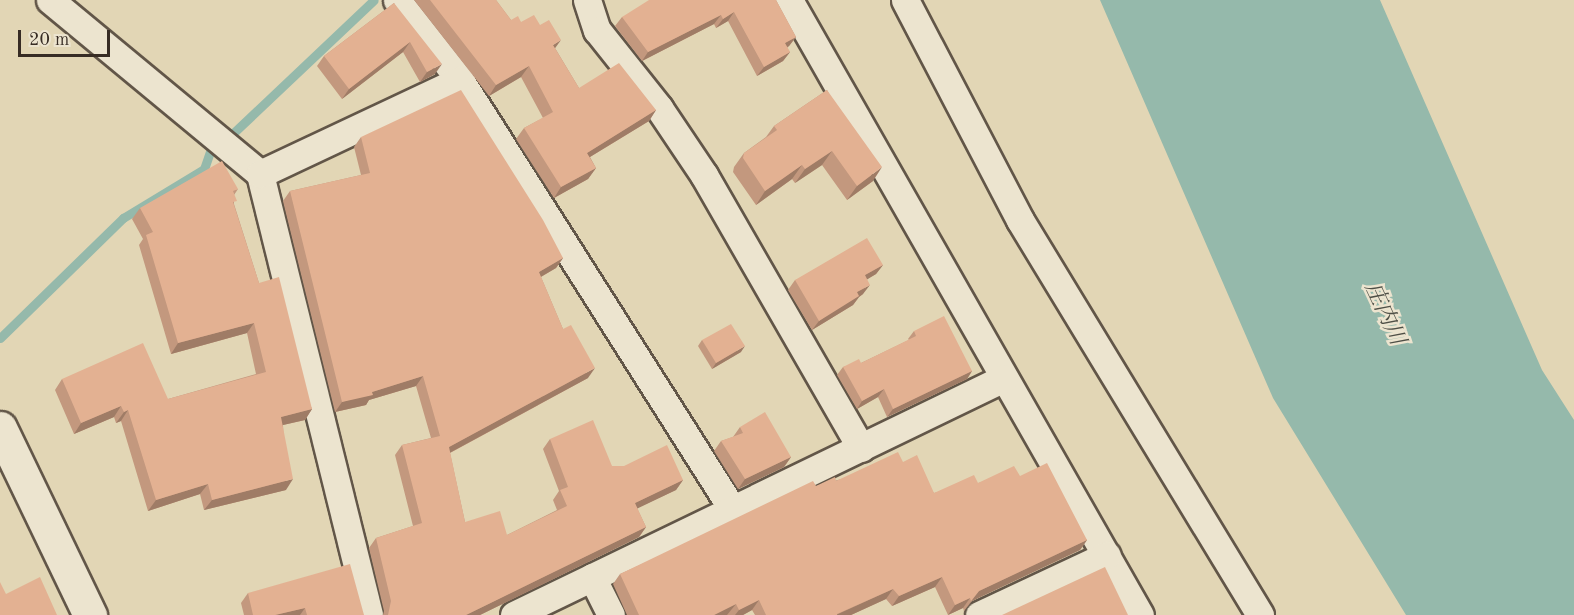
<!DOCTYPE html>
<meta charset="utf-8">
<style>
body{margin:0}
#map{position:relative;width:1574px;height:615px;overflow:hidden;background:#e2d6b5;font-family:"Old Standard TT","Noto Serif JP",serif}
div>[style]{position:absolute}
.water>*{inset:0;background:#95b9ab}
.stream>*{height:9px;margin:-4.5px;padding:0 4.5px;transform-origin:4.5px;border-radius:4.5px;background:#95b9ab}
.roads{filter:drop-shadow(2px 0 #625648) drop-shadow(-2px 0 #625648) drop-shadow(0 2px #625648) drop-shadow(0 -2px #625648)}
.street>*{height:27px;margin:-13.5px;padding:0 13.5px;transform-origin:13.5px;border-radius:13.5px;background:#ece4cf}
.secondary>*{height:33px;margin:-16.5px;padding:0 16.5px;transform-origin:16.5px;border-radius:16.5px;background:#ece4cf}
.wall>*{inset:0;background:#c3987e}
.shaded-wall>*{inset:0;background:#9f7c66}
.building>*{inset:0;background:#e3b192}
span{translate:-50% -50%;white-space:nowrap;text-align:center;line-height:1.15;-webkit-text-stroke:5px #ece4cf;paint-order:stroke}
.water-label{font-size:22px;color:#4e4f46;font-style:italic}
.scale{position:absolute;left:18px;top:30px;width:92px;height:27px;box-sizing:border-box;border:3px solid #372c24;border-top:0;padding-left:8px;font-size:18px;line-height:21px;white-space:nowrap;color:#372c24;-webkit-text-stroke:4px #ece4cf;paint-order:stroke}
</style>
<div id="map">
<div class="water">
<i style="clip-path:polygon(1100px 0,1380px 0,1542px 370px,1574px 420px,1574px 615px,1406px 615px,1273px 398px)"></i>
</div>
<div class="stream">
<i style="left:229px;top:137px;width:199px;rotate:-43.4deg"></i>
<i style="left:0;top:338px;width:172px;rotate:-44.3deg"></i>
<i style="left:123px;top:218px;width:95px;rotate:-31.2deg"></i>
<i style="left:204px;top:169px;width:18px;rotate:-71deg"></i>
</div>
<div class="roads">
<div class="street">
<i style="left:50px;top:0;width:273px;rotate:39.6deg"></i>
<i style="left:260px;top:174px;width:454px;rotate:76.1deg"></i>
<i style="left:397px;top:0;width:102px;rotate:51.8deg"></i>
<i style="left:460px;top:80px;width:509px;rotate:57.59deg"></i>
<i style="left:587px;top:0;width:32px;rotate:72deg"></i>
<i style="left:597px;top:30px;width:100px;rotate:51.5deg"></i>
<i style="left:659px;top:108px;width:81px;rotate:56.1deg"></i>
<i style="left:704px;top:175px;width:315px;rotate:60.1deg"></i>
<i style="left:789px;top:0;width:708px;rotate:60.29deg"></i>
<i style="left:905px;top:0;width:248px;rotate:62.4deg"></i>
<i style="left:1020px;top:220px;width:462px;rotate:58.7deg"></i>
<i style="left:260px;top:174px;width:221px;rotate:-25.2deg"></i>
<i style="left:592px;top:577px;width:42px;rotate:63.4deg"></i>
<i style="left:514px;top:615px;width:544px;rotate:-25.81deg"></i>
<i style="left:979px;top:615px;width:141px;rotate:-25.1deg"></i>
</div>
<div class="secondary">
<i style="left:0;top:428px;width:208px;rotate:64.3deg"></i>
</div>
</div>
<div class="wall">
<i style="clip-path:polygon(414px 0,496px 0,511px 20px,521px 22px,555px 48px,579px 88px,656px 110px,649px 121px,590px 157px,596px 168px,588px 179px,554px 198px,516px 139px,524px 128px,543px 118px,521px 77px,489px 96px)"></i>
<i style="clip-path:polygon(776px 0,796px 37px,789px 46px,787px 48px,790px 52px,783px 61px,757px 76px,728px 21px,716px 28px,714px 24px,642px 61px,615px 26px,622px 17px)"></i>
<i style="clip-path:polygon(394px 3px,435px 74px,420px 82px,403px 52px,342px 99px,317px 66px,324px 56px)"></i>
<i style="clip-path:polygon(827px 90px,873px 181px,847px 200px,822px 165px,795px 183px,792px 179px,756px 205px,733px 172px,734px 167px,744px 153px,766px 137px,774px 126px)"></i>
<i style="clip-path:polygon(361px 137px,563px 258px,556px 268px,541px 277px,563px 329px,588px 378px,450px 453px,465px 522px,507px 535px,557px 510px,553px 500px,559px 491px,543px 449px,550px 439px,612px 466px,683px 480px,676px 490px,637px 508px,646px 527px,639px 537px,480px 615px,383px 615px,384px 611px,369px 548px,376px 538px,413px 526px,395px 455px,402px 445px,431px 438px,416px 386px,369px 400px,366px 405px,335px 412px,283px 201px,290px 191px,361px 175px,354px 147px)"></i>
<i style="clip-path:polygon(238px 189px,234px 195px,234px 204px,259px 283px,312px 409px,305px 420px,283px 425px,286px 490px,204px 510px,200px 494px,148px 511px,121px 421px,116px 423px,114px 417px,74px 434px,55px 390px,62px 379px,168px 399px,256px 374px,247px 333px,171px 354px,139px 245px,143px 239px,132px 219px,140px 208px)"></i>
<i style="clip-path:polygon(883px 265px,876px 274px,867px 279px,863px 294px,859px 297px,853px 305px,812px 330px,788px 290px,795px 280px)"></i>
<i style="clip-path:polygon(914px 331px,972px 371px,967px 379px,887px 417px,878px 397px,857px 409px,837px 375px,843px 367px,861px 363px,909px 340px,908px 339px)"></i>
<i style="clip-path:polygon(702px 340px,741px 352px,712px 369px,698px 346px)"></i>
<i style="clip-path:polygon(740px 427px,791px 457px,784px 467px,738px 489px,714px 451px,721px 441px,733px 437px)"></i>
<i style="clip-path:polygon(903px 462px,934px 493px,978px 483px,1020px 476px,1087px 540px,1080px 550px,972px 601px,964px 611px,963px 608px,948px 615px,935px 587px,892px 606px,886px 599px,851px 615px,755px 615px,752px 610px,743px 615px,627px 615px,613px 584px,620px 574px,816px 486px)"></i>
<i style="clip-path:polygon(248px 593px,364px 615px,244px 615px,241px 603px)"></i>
</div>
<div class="shaded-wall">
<i style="clip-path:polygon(734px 12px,728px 21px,716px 28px,723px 19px)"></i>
<i style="clip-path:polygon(721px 15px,714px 24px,642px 61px,648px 52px)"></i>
<i style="clip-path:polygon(796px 37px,789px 46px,778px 52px,785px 43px)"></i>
<i style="clip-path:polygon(561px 40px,553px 51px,553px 45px)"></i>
<i style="clip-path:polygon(410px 42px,403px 52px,342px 99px,349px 89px)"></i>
<i style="clip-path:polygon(790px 52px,783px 61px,757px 76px,764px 67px)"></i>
<i style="clip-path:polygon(442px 64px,435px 74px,420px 82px,427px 72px)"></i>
<i style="clip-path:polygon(529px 66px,521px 77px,489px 96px,496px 85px)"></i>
<i style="clip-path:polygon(656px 110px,649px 121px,580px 163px,587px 153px)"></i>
<i style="clip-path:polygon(832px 151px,822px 165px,795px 183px,805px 169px)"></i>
<i style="clip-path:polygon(802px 165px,792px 179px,756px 205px,765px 191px)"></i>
<i style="clip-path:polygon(882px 167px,873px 181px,847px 200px,857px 186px)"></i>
<i style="clip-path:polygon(596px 168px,588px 179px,554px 198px,561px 187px)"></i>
<i style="clip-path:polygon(563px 258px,556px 268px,532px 282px,539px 272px)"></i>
<i style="clip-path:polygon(883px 265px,876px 274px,858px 285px,865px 275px)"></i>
<i style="clip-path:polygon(870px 285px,863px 294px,859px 297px,853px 305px,812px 330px,819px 321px,857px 292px)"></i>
<i style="clip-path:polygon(254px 323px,247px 333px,171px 354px,178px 343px)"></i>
<i style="clip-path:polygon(745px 346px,741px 352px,712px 369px,716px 363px)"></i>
<i style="clip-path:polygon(595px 368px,588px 378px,442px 457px,449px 447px)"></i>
<i style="clip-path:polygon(972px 371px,967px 379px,887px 417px,893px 409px)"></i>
<i style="clip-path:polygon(423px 376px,416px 386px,369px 400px,366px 405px,335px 412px,342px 402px,372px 392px)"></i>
<i style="clip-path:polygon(884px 389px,878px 397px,857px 409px,862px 401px)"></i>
<i style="clip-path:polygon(121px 406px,114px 417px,74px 434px,81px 423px)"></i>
<i style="clip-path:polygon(312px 409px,305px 420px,274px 427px,281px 417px)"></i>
<i style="clip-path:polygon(128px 410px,121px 421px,116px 423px,124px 412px)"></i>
<i style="clip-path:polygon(791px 457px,784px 467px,738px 489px,745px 479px)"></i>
<i style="clip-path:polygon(293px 479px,286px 490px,204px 510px,212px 500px)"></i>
<i style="clip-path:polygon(683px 480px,676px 490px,628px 513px,635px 503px)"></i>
<i style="clip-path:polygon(208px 484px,200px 494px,148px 511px,156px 500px)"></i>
<i style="clip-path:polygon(646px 527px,639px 537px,480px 615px,466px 615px)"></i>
<i style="clip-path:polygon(1087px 540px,1080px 550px,972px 601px,964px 611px,979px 591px)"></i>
<i style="clip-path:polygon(942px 577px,935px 587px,892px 606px,899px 596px)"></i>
<i style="clip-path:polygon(893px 589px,886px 599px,851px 615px,836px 615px)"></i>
<i style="clip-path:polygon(970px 598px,963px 608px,948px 615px,955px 605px)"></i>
<i style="clip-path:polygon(759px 600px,752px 610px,743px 615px,735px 615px,739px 610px)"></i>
<i style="clip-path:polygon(736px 604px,727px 615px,714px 615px)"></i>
<i style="clip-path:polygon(305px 608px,300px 615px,275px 615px)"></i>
</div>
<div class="building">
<i style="clip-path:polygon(430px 0,496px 0,511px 20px,518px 16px,521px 22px,534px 15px,540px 25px,549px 20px,561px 40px,553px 45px,579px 88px,619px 63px,656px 110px,587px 153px,596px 168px,561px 187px,524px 128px,553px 112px,529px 66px,496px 85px)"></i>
<i style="clip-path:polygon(649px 0,776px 0,796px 37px,785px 43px,790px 52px,764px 67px,734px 12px,723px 19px,721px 15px,648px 52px,622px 17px)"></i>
<i style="clip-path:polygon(394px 3px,442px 64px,427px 72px,410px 42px,349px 89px,324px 56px)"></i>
<i style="clip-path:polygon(461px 90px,543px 220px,563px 258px,539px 272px,563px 329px,571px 325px,595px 368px,449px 447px,465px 522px,500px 511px,507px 535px,567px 506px,560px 490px,568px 487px,550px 439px,593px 420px,612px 466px,624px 466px,667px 445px,683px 480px,635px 503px,646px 527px,466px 615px,388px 615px,391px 601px,376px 538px,422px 523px,402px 445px,440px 436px,423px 376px,372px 392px,373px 395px,342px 402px,290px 191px,370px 173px,361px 137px)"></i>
<i style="clip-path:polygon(827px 90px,882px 167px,857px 186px,832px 151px,805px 169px,802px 165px,765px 191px,743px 158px,744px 153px,777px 130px,774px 126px)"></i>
<i style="clip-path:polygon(222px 161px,238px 189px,233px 191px,237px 201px,233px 202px,259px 283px,279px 277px,312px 409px,281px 417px,293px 479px,212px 500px,208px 484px,156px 500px,128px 410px,124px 412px,121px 406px,81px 423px,62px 379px,143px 343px,168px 399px,266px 372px,254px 323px,178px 343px,146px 235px,153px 232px,140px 208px)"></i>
<i style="clip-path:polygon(867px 238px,883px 265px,865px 275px,870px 285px,857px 292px,859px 296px,819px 321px,795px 280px)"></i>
<i style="clip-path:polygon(944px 316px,972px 371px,893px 409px,884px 389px,862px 401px,843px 367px,859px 359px,861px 363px,916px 336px,914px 331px)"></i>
<i style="clip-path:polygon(731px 324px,745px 346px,716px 363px,702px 340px)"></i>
<i style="clip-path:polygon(765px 412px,791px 457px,745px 479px,721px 441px,743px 433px,740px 427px)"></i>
<i style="clip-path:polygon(898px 452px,903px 462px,917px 455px,934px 493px,974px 475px,978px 483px,1014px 466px,1020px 476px,1047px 463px,1087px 540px,979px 591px,971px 601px,970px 598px,955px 605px,942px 577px,899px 596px,893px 589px,837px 614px,837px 615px,766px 615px,759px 600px,739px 610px,736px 604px,714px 615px,639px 615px,620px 574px,813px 481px,816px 486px,835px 477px,836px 481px)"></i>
<i style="clip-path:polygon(350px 564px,364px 615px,307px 615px,305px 608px,275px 615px,253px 615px,248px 593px)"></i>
<i style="clip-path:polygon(1105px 567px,1128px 615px,1002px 615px)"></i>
<i style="clip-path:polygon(40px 577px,57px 615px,0 615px,0 582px,6px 594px)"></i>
</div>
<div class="water-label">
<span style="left:1384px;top:314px;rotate:65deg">庄内川</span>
</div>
<div class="scale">20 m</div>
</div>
